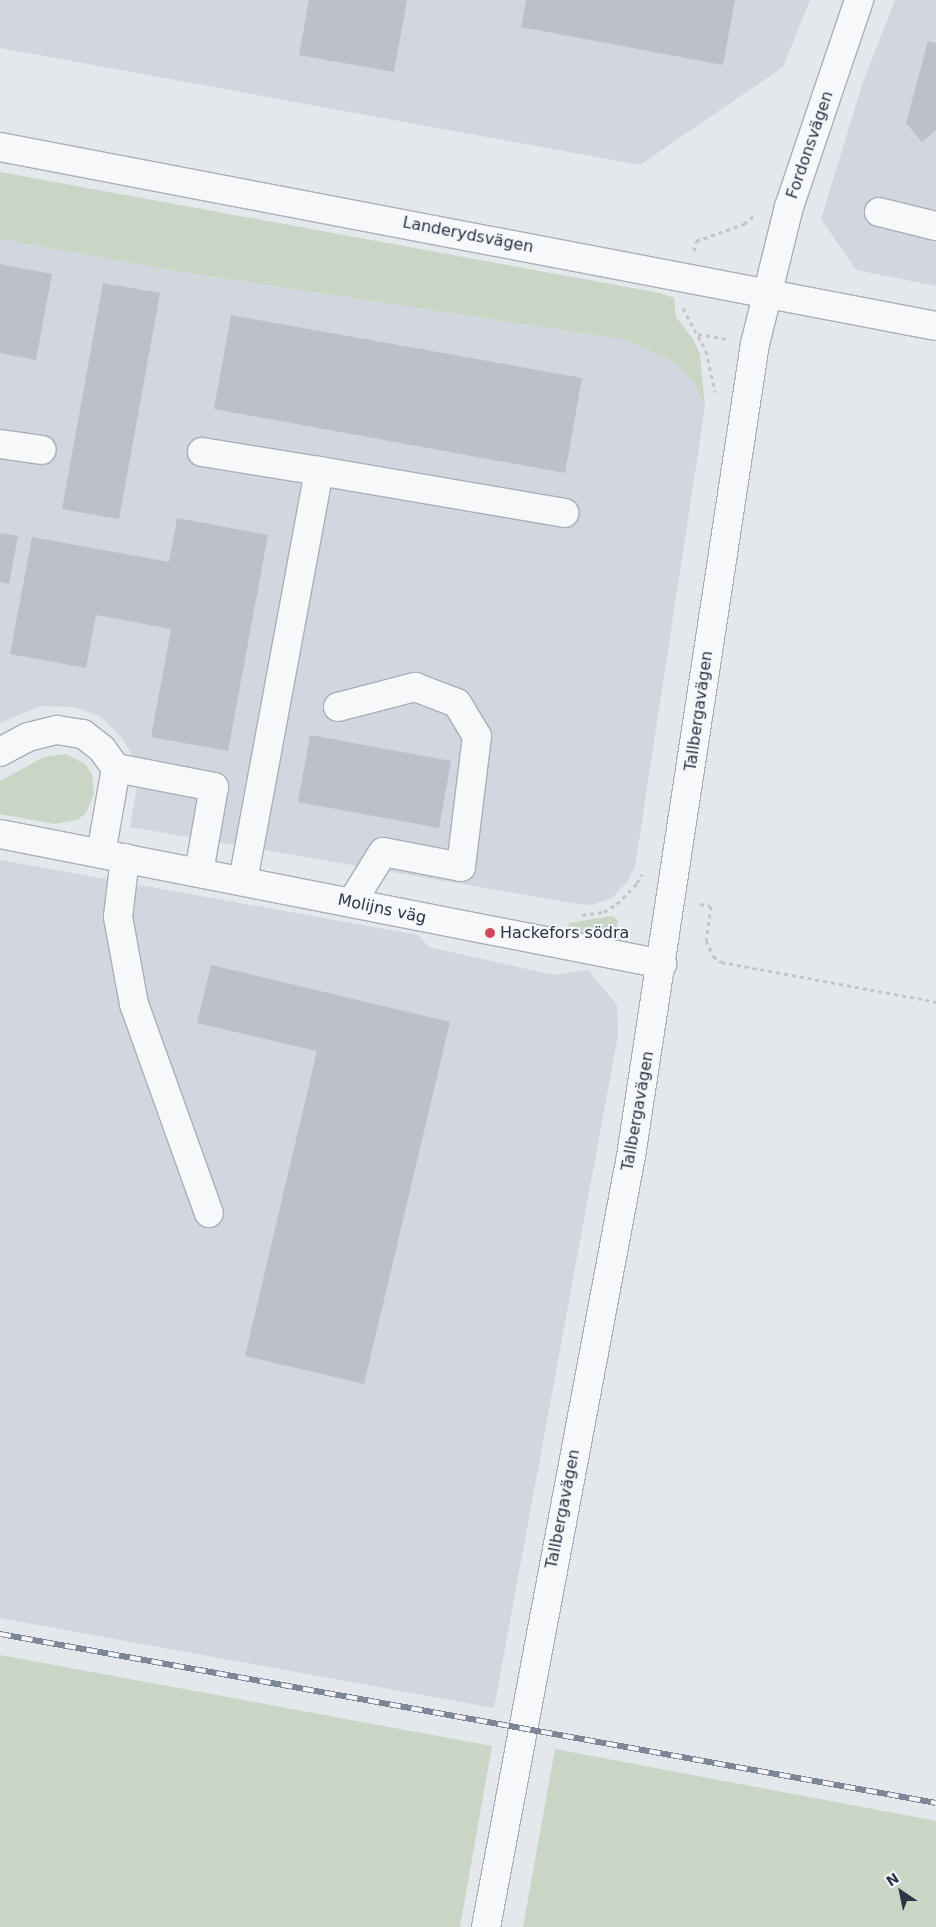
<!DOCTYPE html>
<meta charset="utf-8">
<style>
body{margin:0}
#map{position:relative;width:936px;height:1927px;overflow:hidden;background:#e4e7ec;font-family:"DejaVu Sans",sans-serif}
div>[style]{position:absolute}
.built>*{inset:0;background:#d2d6de}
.green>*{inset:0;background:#c9d6c5}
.building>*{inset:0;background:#bbc0ca}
.path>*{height:3px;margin-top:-1.5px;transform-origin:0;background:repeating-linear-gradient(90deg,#c2c5cb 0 4px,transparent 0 8px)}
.roads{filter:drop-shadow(1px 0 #a9aeb7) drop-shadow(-1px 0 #a9aeb7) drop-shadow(0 1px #a9aeb7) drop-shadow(0 -1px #a9aeb7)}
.minor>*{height:28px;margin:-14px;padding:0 14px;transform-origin:14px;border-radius:14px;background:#f7f8fa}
.rail>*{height:5.5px;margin-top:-2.75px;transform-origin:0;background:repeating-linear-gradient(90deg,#f4f6f9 0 11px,#7d8696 0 22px);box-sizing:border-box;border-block:1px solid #7d8696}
.dots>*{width:14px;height:14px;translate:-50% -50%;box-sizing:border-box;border:2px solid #f4f6f9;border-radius:50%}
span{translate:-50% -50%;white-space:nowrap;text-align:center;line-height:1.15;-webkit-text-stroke:4px #f4f6f9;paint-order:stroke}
.street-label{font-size:16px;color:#2b3445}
.poi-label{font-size:16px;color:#2b3445}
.left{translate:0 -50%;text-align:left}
.north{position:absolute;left:876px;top:1867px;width:50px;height:50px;-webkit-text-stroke:4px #f4f6f9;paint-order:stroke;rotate:326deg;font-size:14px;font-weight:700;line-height:20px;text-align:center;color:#2b3445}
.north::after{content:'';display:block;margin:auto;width:18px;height:22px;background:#2b3445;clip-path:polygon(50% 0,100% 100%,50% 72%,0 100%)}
</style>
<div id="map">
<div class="built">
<i style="clip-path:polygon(0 0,810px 0,783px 67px,640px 165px,0 48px)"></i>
<i style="clip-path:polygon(895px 0,936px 0,936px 286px,856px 270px,821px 219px,862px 85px)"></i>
<i style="clip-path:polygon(0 239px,182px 272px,621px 339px,669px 359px,694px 383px,705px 407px,635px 867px,627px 882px,612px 898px,592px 905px,578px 904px,130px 827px,138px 780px,133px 757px,122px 738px,100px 716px,75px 707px,41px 706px,0 723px)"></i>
<i style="clip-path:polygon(0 860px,418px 935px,429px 947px,554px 975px,588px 970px,617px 1005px,618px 1035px,494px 1708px,0 1618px)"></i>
</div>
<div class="green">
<i style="clip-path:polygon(0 172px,660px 293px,674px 298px,676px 317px,693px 339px,700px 354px,705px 407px,694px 383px,669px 359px,621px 339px,182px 272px,0 239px)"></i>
<i style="clip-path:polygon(66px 754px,85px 764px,92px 774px,94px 794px,86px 813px,77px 820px,55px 824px,0 814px,0 781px,44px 757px)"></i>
<i style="clip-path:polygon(612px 916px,618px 920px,617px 929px,596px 937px,568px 932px,569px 923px)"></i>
<i style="clip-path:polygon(0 1655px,492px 1746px,460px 1927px,0 1927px)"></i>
<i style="clip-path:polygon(555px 1749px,936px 1821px,936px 1927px,523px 1927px)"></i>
</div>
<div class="building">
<i style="clip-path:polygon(309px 0,407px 0,394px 72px,299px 55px)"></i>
<i style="clip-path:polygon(526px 0,735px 0,723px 65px,521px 27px)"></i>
<i style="clip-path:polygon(928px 41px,936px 43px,936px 130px,922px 142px,906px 123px)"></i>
<i style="clip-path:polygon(0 264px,52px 274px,36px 360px,0 353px)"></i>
<i style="clip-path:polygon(103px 283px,160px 293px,119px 519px,62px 509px)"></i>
<i style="clip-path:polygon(231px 315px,582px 378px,565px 473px,214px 409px)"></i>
<i style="clip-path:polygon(177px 518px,268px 535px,228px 751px,151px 737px,171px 629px,96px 615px,86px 668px,10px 654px,32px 537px,169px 562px)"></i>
<i style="clip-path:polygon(0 533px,18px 536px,9px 584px,0 582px)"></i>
<i style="clip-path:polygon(310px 735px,451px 761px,439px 828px,298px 802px)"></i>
<i style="clip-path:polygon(211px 965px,450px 1022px,364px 1384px,245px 1356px,317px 1051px,197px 1023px)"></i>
</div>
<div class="path">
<i style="left:694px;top:251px;width:10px;rotate:-79deg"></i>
<i style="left:696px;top:241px;width:51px;rotate:-19.5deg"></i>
<i style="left:744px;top:224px;width:16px;rotate:-40deg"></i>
<i style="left:683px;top:308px;width:49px;rotate:61.9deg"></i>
<i style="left:706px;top:351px;width:42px;rotate:77.6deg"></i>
<i style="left:698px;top:334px;width:28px;rotate:10deg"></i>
<i style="left:700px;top:904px;width:11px;rotate:10deg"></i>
<i style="left:711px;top:906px;width:34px;rotate:98deg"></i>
<i style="left:706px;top:940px;width:17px;rotate:66deg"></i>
<i style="left:713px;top:956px;width:10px;rotate:37deg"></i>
<i style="left:721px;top:962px;width:219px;rotate:10.5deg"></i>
<i style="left:582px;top:915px;width:22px;rotate:-8deg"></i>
<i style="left:604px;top:912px;width:15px;rotate:-32deg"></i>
<i style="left:617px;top:904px;width:29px;rotate:-46deg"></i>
<i style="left:637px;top:883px;width:10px;rotate:-61deg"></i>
</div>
<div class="roads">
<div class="minor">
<i style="left:0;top:147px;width:953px;rotate:10.83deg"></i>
<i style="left:879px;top:212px;width:59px;rotate:13.8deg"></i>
<i style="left:0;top:444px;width:42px;rotate:8.1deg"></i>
<i style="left:202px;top:452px;width:119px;rotate:9.2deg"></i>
<i style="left:319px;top:471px;width:416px;rotate:100.5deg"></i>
<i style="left:319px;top:471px;width:249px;rotate:9.7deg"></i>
<i style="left:338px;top:707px;width:80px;rotate:-14.6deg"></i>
<i style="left:415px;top:687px;width:45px;rotate:20.9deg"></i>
<i style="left:457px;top:703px;width:39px;rotate:59deg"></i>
<i style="left:477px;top:736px;width:132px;rotate:97deg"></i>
<i style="left:461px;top:867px;width:79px;rotate:-169.1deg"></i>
<i style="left:383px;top:852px;width:59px;rotate:121.8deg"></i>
<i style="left:0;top:752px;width:32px;rotate:-28deg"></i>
<i style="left:28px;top:737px;width:30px;rotate:-14deg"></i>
<i style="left:57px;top:730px;width:26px;rotate:9deg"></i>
<i style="left:83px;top:734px;width:24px;rotate:38deg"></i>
<i style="left:102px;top:749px;width:24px;rotate:54deg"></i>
<i style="left:116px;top:768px;width:87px;rotate:99.9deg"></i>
<i style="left:116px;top:768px;width:100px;rotate:11deg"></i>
<i style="left:214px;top:787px;width:86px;rotate:100deg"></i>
<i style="left:0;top:834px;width:675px;rotate:11.11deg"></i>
<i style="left:125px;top:858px;width:59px;rotate:96.8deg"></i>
<i style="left:118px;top:917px;width:88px;rotate:79.6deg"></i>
<i style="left:134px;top:1004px;width:222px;rotate:70.3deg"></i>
<i style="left:486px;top:1927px;width:785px;rotate:-79.35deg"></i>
<i style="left:631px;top:1156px;width:821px;rotate:-81.32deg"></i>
<i style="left:755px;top:344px;width:141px;rotate:-76.1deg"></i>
<i style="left:789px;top:207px;width:219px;rotate:-71.3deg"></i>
</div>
</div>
<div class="rail">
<i style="left:0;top:1634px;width:951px;rotate:10.23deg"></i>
</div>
<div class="dots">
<i style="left:490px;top:933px;background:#d1495b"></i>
</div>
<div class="street-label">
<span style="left:810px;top:145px;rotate:-71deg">Fordonsvägen</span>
<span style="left:468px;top:235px;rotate:11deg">Landerydsvägen</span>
<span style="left:699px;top:711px;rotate:-82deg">Tallbergavägen</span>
<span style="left:382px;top:909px;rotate:12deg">Molijns väg</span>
<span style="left:638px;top:1111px;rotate:-80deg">Tallbergavägen</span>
<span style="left:563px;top:1509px;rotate:-79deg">Tallbergavägen</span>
</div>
<div class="poi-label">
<span class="left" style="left:500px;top:933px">Hackefors södra</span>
</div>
<div class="north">N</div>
</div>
